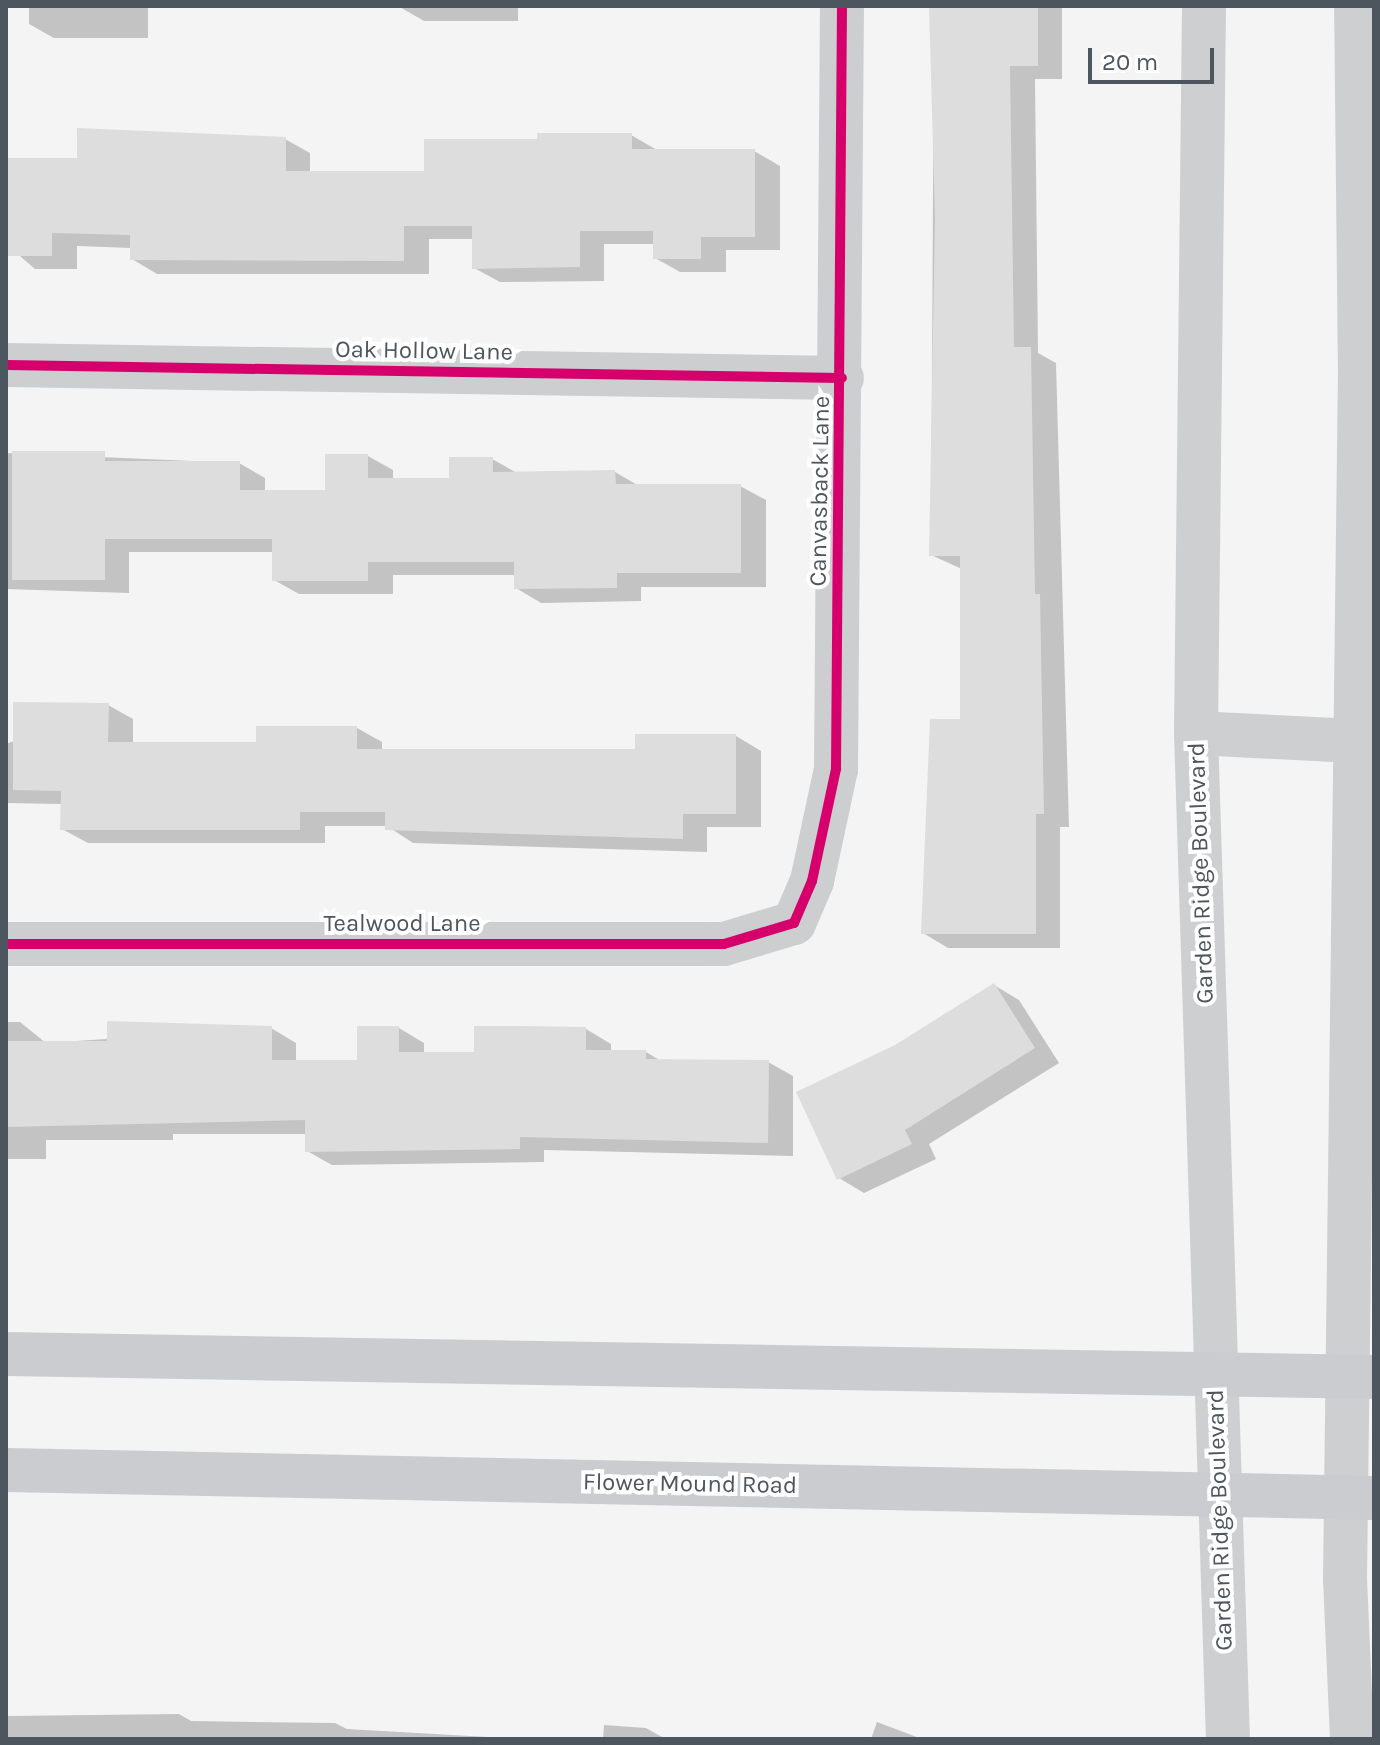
<!DOCTYPE html>
<style>
body{margin:0}
#map{position:relative;width:1380px;height:1745px;overflow:hidden;background:#f4f4f4;font-family:Karla,sans-serif}
div>[style]{position:absolute}
.shadow>*{inset:0;background:#0003}
.building>*{inset:0;background:#ddddde}
.street>*{height:44px;margin:-22px;padding:0 22px;transform-origin:22px;border-radius:22px;background:#cccecf}
.secondary>*{height:44px;margin:-22px;padding:0 22px;transform-origin:22px;border-radius:22px;background:#cdcfd0}
.primary>*{height:44px;margin:-22px;padding:0 22px;transform-origin:22px;border-radius:22px;background:#cacccf}
.cycleway>*{height:10px;margin:-5px;padding:0 5px;transform-origin:5px;border-radius:5px;background:#d6006c}
span{translate:-50% -50%;white-space:nowrap;text-align:center;line-height:1.15;-webkit-text-stroke:8px #fff;paint-order:stroke}
.street-label{font-size:24px;color:#4d565e}
.frame{position:absolute;inset:0;border:8px solid #4d565e;pointer-events:none}
.scale{position:absolute;left:1088px;top:48px;width:126px;height:36px;box-sizing:border-box;border:4px solid #4d565e;border-top:0;padding-left:10px;font-size:24px;line-height:28px;white-space:nowrap;color:#4d565e;-webkit-text-stroke:6px #fff;paint-order:stroke}
</style>
<div id="map">
<div class="shadow">
<i style="clip-path:polygon(6px 6px,148px 6px,148px 38px,54px 38px,29px 24px,29px 8px)"></i>
<i style="clip-path:polygon(398px 6px,518px 6px,518px 21px,424px 21px)"></i>
<i style="clip-path:polygon(934px 6px,1062px 6px,1062px 79px,1035px 79px,1038px 353px,1056px 363px,1069px 827px,1060px 827px,1060px 948px,948px 948px,923px 933px,962px 721px,962px 569px,931px 555px)"></i>
<i style="clip-path:polygon(631px 135px,657px 150px,754px 151px,780px 166px,780px 250px,726px 250px,726px 272px,680px 272px,655px 258px,655px 244px,604px 244px,604px 281px,500px 282px,474px 268px,474px 239px,429px 239px,429px 274px,157px 274px,132px 259px,132px 248px,77px 246px,77px 269px,35px 269px,6px 244px,6px 160px,79px 160px,285px 139px,310px 153px,310px 173px,426px 173px,539px 141px)"></i>
<i style="clip-path:polygon(6px 453px,239px 463px,265px 478px,265px 492px,327px 492px,368px 456px,393px 470px,393px 480px,451px 480px,492px 459px,517px 473px,615px 472px,639px 486px,740px 486px,766px 500px,766px 587px,641px 587px,641px 601px,541px 603px,516px 588px,516px 575px,393px 575px,393px 594px,299px 594px,274px 580px,274px 552px,129px 552px,129px 593px,6px 589px)"></i>
<i style="clip-path:polygon(108px 705px,133px 719px,133px 744px,258px 744px,357px 728px,382px 742px,382px 751px,637px 751px,736px 736px,761px 751px,761px 827px,707px 827px,707px 852px,413px 843px,387px 826px,325px 826px,325px 843px,88px 843px,62px 829px,63px 804px,6px 803px,6px 744px)"></i>
<i style="clip-path:polygon(994px 985px,1019px 1000px,1059px 1063px,929px 1144px,936px 1159px,864px 1193px,839px 1178px,896px 1046px)"></i>
<i style="clip-path:polygon(6px 1022px,20px 1022px,46px 1043px,271px 1028px,296px 1043px,296px 1062px,359px 1062px,399px 1028px,424px 1043px,424px 1054px,476px 1054px,586px 1029px,611px 1044px,611px 1052px,646px 1052px,661px 1061px,768px 1062px,793px 1076px,793px 1156px,544px 1150px,544px 1162px,332px 1165px,307px 1151px,307px 1134px,173px 1134px,173px 1140px,46px 1140px,46px 1159px,6px 1159px)"></i>
<i style="clip-path:polygon(179px 1714px,191px 1721px,335px 1723px,347px 1729px,521px 1739px,6px 1739px,6px 1716px)"></i>
<i style="clip-path:polygon(877px 1722px,922px 1739px,871px 1739px)"></i>
<i style="clip-path:polygon(604px 1725px,646px 1728px,662px 1737px,730px 1739px,603px 1739px)"></i>
</div>
<div class="building">
<i style="clip-path:polygon(929px 6px,1038px 6px,1038px 66px,1010px 66px,1014px 347px,1031px 347px,1035px 594px,1040px 594px,1044px 814px,1036px 814px,1036px 934px,921px 934px,930px 719px,960px 719px,960px 556px,929px 556px,935px 218px)"></i>
<i style="clip-path:polygon(77px 128px,286px 137px,286px 171px,424px 171px,424px 139px,537px 139px,537px 133px,632px 133px,632px 149px,755px 149px,755px 237px,701px 237px,701px 259px,653px 259px,653px 231px,580px 231px,580px 267px,472px 269px,472px 226px,404px 226px,404px 261px,130px 260px,130px 235px,52px 233px,52px 256px,8px 256px,6px 158px,77px 158px)"></i>
<i style="clip-path:polygon(12px 451px,105px 451px,105px 461px,240px 461px,240px 490px,325px 490px,325px 454px,368px 454px,368px 478px,449px 478px,449px 457px,493px 457px,493px 472px,615px 470px,616px 484px,741px 484px,741px 573px,617px 573px,617px 588px,514px 589px,514px 562px,368px 562px,368px 581px,272px 581px,272px 539px,105px 539px,105px 580px,12px 580px)"></i>
<i style="clip-path:polygon(13px 702px,109px 703px,108px 742px,256px 742px,256px 726px,357px 726px,357px 749px,635px 749px,635px 734px,736px 734px,736px 814px,683px 814px,683px 839px,385px 830px,385px 812px,300px 812px,300px 830px,60px 830px,61px 791px,13px 790px)"></i>
<i style="clip-path:polygon(994px 983px,1035px 1048px,905px 1130px,912px 1144px,837px 1180px,796px 1092px,895px 1045px)"></i>
<i style="clip-path:polygon(107px 1021px,272px 1026px,272px 1060px,357px 1060px,357px 1026px,399px 1026px,399px 1052px,474px 1052px,474px 1026px,520px 1026px,586px 1027px,586px 1050px,646px 1050px,646px 1059px,769px 1060px,768px 1143px,520px 1137px,520px 1149px,305px 1152px,305px 1120px,6px 1127px,6px 1041px,107px 1041px)"></i>
</div>
<div class="street">
<i style="left:6px;top:365px;width:836px;rotate:0.89deg"></i>
<i style="left:6px;top:944px;width:718px"></i>
<i style="left:724px;top:944px;width:73px;rotate:-16.7deg"></i>
<i style="left:794px;top:923px;width:46px;rotate:-66.8deg"></i>
<i style="left:812px;top:881px;width:115px;rotate:-77.9deg"></i>
<i style="left:836px;top:769px;width:763px;rotate:-89.55deg"></i>
</div>
<div class="secondary">
<i style="left:1204px;top:6px;width:727px;rotate:90.63deg"></i>
<i style="left:1196px;top:733px;width:1007px;rotate:88.18deg"></i>
<i style="left:1196px;top:733px;width:158px;rotate:2.9deg"></i>
<i style="left:1352px;top:1739px;width:159px;rotate:-92.5deg"></i>
<i style="left:1345px;top:1580px;width:1202px;rotate:-89.29deg"></i>
<i style="left:1360px;top:378px;width:372px;rotate:-90.6deg"></i>
</div>
<div class="primary">
<i style="left:6px;top:1354px;width:1368px;rotate:0.96deg"></i>
<i style="left:6px;top:1470px;width:1368px;rotate:1.17deg"></i>
</div>
<div class="cycleway">
<i style="left:6px;top:365px;width:836px;rotate:0.89deg"></i>
<i style="left:6px;top:944px;width:718px"></i>
<i style="left:724px;top:944px;width:73px;rotate:-16.7deg"></i>
<i style="left:794px;top:923px;width:46px;rotate:-66.8deg"></i>
<i style="left:812px;top:881px;width:115px;rotate:-77.9deg"></i>
<i style="left:836px;top:769px;width:763px;rotate:-89.55deg"></i>
</div>
<div class="street-label">
<span style="left:424px;top:351px;rotate:1deg">Oak Hollow Lane</span>
<span style="left:820px;top:491px;rotate:-89deg">Canvasback Lane</span>
<span style="left:1201px;top:873px;rotate:-92deg">Garden Ridge Boulevard</span>
<span style="left:402px;top:924px">Tealwood Lane</span>
<span style="left:690px;top:1484px;rotate:1deg">Flower Mound Road</span>
<span style="left:1220px;top:1520px;rotate:-92deg">Garden Ridge Boulevard</span>
</div>
<div class="frame"></div>
<div class="scale">20 m</div>
</div>
